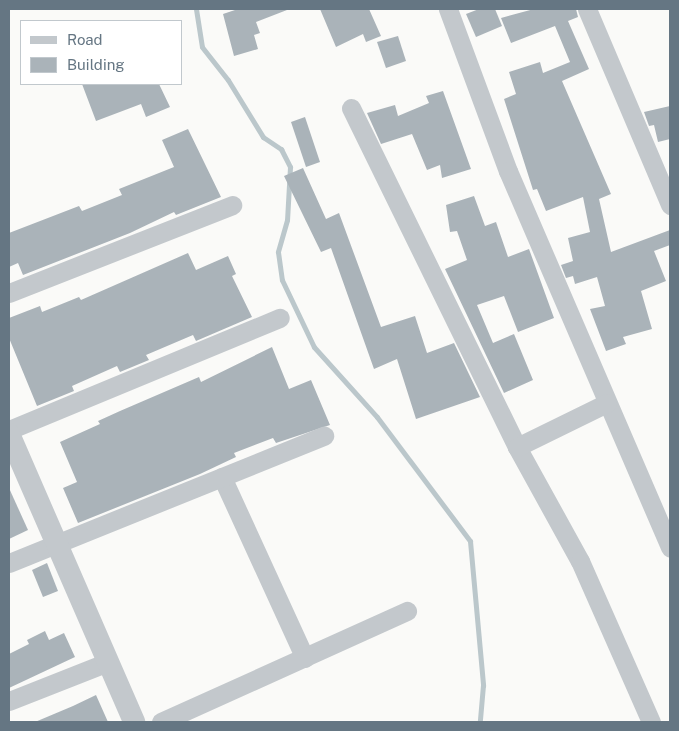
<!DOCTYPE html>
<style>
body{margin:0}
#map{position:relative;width:679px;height:731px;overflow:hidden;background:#fafaf8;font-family:"Public Sans",sans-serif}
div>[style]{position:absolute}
.stream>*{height:5px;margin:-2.5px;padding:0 2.5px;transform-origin:2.5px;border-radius:2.5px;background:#bbc7cb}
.building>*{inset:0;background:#aab3b9}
.minor>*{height:19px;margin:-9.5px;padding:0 9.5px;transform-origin:9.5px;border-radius:9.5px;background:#c3c8cc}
.tertiary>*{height:22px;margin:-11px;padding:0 11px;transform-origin:11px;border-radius:11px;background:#c3c8cc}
span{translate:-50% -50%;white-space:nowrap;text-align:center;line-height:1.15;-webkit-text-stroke:5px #fff;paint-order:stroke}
.frame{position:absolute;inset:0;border:10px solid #657683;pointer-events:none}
.legend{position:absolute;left:20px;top:20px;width:162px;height:65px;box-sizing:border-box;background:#fff;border:1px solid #c1c8cd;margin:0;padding:6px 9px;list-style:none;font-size:15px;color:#657683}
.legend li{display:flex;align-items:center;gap:10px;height:25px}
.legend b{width:25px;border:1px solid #c1c8cd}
</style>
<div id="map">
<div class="stream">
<i style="left:196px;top:9px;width:38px;rotate:81deg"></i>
<i style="left:202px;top:47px;width:42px;rotate:51.8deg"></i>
<i style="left:228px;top:80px;width:67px;rotate:58.4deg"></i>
<i style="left:263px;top:137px;width:22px;rotate:34deg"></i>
<i style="left:281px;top:149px;width:20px;rotate:63deg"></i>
<i style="left:290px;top:167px;width:53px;rotate:93.2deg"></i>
<i style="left:287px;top:220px;width:33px;rotate:106deg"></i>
<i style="left:278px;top:252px;width:28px;rotate:82deg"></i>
<i style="left:282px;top:280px;width:74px;rotate:64.5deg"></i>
<i style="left:314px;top:347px;width:94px;rotate:48deg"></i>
<i style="left:377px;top:417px;width:155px;rotate:53.1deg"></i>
<i style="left:470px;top:541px;width:145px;rotate:84.8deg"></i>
<i style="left:483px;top:685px;width:37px;rotate:95deg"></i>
</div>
<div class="building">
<i style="clip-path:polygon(238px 9px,287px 9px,287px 10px,256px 22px,260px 33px,254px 35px,258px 49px,234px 56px,223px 14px)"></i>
<i style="clip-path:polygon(320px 9px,369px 9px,381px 36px,366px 42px,363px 34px,336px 47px)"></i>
<i style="clip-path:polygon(479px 9px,495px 9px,502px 26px,476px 37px,466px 14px)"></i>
<i style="clip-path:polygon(534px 9px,576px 9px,578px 17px,568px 21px,589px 69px,562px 81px,611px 194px,599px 199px,611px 252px,670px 230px,670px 245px,654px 251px,666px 281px,641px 291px,652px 329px,623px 337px,626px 344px,606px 351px,590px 309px,605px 306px,597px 277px,575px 284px,573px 276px,566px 278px,561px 265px,573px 261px,568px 238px,590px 232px,583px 197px,546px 211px,537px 189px,533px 190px,504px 99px,516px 94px,509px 72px,540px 62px,543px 73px,570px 62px,555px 26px,511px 43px,501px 18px)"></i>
<i style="clip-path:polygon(398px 36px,406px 61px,386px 68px,377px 42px)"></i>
<i style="clip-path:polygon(82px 84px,159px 84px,170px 107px,146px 117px,141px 104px,96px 121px)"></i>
<i style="clip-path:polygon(443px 91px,471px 169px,442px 178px,440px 165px,427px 170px,412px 134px,381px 144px,367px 113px,395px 105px,398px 116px,429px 103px,426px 96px)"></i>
<i style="clip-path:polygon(670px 106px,670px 139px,658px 142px,654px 125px,649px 126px,644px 112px)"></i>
<i style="clip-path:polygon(305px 117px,320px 162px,306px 167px,291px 122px)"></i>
<i style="clip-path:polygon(188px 129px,221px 197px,176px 215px,174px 212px,130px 233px,23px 275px,18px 263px,9px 267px,9px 233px,79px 206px,82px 211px,122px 195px,119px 189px,174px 167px,162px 140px)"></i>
<i style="clip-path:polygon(303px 168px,326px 219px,339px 213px,381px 327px,415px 316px,427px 353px,454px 343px,480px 397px,416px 419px,397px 359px,374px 369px,331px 248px,321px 252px,284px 176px)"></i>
<i style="clip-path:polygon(474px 196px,485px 226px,496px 222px,508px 257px,529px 249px,554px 318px,518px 332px,504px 296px,477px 305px,493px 343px,514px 334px,533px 380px,504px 393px,445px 269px,467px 260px,457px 231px,450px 232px,446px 205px)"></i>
<i style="clip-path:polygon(188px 253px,196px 270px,228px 256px,236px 274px,232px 276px,252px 317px,196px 341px,193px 335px,146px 355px,149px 360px,120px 372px,117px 366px,72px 386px,74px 391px,37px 406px,9px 338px,9px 318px,40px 306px,42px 312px,79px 297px,81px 300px)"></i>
<i style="clip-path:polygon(272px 347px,289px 389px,311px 380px,330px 425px,276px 443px,273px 438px,234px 453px,236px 457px,200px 474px,78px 523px,63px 488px,77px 482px,60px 442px,100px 424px,98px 421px,120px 411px,199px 377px,201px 382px)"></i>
<i style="clip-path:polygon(9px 488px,28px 530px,9px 539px)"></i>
<i style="clip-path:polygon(47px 563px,58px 591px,43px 597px,32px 570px)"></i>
<i style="clip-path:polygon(45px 631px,49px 640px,64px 633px,75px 657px,9px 688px,9px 654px,29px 644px,27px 640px)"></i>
<i style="clip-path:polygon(96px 695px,108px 722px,35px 722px,73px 706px)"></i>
</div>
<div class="minor">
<i style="left:448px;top:9px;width:173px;rotate:69.7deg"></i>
<i style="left:508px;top:171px;width:410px;rotate:66.7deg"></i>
<i style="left:587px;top:9px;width:213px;rotate:67deg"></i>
<i style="left:351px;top:108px;width:377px;rotate:63.9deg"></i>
<i style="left:517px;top:447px;width:130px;rotate:61.1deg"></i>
<i style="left:580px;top:561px;width:176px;rotate:66.2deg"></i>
<i style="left:9px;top:293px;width:240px;rotate:-21.5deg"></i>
<i style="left:9px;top:430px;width:293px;rotate:-22.5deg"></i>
<i style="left:517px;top:447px;width:100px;rotate:-26.1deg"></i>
<i style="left:222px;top:477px;width:199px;rotate:65.4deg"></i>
<i style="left:9px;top:563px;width:340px;rotate:-22deg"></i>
<i style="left:9px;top:701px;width:106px;rotate:-21.5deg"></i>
<i style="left:161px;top:722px;width:270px;rotate:-24.3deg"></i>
</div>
<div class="tertiary">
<i style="left:9px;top:434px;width:314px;rotate:66.5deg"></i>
</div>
<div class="frame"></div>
<ul class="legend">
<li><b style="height:6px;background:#c3c8cc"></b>Road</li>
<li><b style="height:14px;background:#aab3b9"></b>Building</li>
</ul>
</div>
